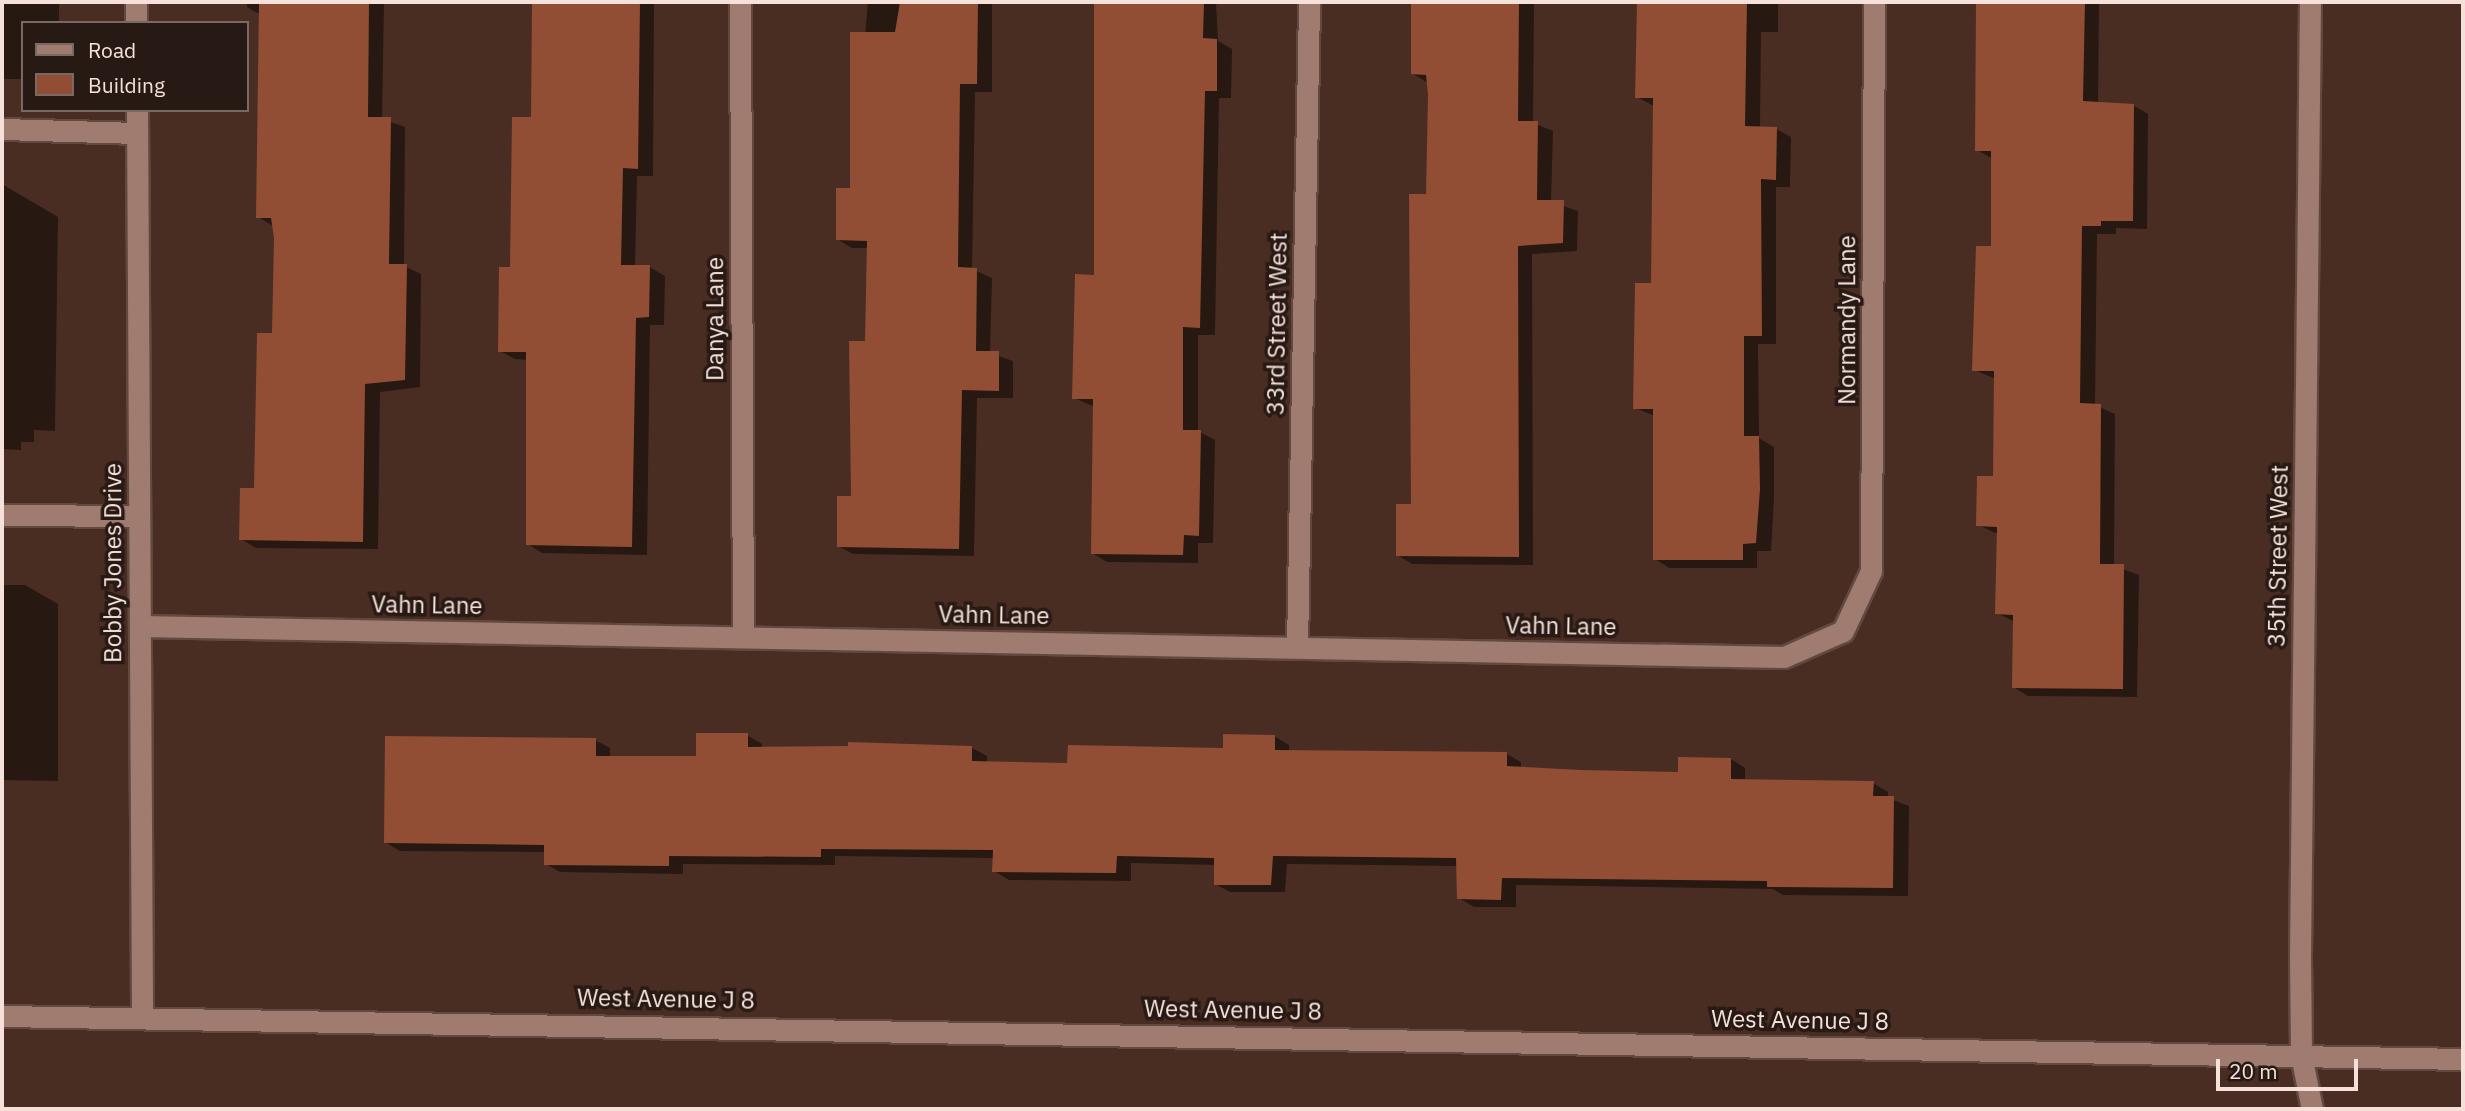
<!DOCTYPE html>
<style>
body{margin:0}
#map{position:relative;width:2465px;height:1111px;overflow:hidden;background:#4a2d22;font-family:"IBM Plex Sans",sans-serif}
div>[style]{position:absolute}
.shadow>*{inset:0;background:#0007}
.building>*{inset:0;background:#914e34}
.roads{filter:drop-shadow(2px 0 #624940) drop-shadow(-2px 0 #624940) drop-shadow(0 2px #624940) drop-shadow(0 -2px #624940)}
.minor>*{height:21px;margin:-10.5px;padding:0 10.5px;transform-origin:10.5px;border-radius:10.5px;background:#9f7c6f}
span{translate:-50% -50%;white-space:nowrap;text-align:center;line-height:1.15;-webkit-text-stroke:7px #271914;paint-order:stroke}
.street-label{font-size:24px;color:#f5e1da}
.frame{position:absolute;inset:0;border:4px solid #f5e1da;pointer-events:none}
.legend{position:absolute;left:21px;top:21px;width:228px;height:91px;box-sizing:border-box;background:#271914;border:2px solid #796963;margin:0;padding:9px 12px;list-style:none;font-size:21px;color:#f5e1da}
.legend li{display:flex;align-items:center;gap:14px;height:35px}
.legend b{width:35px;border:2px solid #796963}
.scale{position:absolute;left:2216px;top:1059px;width:142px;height:32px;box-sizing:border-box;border:4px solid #f5e1da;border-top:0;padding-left:9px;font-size:21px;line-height:24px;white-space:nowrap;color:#f5e1da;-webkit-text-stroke:5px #271914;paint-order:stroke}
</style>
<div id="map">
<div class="shadow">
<i style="clip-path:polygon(2px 2px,59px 2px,59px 23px,23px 23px,23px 79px,2px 79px)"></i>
<i style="clip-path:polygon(247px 2px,384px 2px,382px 119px,405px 127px,404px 266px,421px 274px,420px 387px,380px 392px,378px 549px,256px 548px,241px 539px,256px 490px,274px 335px,276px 238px,273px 226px,258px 217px,261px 15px,247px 7px)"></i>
<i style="clip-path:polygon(534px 2px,654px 2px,653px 176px,637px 176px,635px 267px,650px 267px,665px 276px,664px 325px,650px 325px,647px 555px,542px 553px,528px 544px,528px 360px,515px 359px,500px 351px,533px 119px)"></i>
<i style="clip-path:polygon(868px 2px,992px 2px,992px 92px,975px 92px,972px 269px,992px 278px,990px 353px,1013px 361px,1013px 398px,977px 398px,974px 556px,853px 554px,838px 546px,852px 498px,867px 343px,869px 248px,852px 248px,837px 239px,851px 190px)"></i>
<i style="clip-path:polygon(1097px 2px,1216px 2px,1218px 41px,1232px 49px,1231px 98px,1219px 98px,1215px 335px,1198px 335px,1198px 431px,1215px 440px,1213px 543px,1198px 543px,1198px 563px,1107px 562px,1092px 553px,1095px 407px,1074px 398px,1096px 276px)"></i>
<i style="clip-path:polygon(1413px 2px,1534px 2px,1533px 123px,1553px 131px,1551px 202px,1578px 211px,1577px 251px,1532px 254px,1533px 565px,1412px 564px,1397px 555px,1412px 506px,1428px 196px,1428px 83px,1412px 73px)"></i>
<i style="clip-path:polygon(1638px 2px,1778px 2px,1778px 32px,1761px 32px,1760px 128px,1776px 129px,1791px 137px,1790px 187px,1776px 187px,1776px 344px,1758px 344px,1759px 438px,1774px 447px,1774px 498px,1771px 551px,1757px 551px,1757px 568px,1669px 568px,1655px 559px,1655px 416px,1635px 408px,1653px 285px,1654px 106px,1637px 97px)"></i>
<i style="clip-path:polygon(1977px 2px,2099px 2px,2098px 104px,2133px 105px,2148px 114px,2147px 229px,2116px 228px,2116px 234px,2097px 234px,2095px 405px,2115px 414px,2114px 566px,2139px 575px,2137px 697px,2028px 696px,2013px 687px,2015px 622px,1997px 613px,1998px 534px,1978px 525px,1995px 478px,1996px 379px,1974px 370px,1993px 248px,1993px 159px,1977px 150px)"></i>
<i style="clip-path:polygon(2px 184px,58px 217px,55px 431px,34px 430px,34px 442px,21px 442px,21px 450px,2px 449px)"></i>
<i style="clip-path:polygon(2px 585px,25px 585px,58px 604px,58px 781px,2px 780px)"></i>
<i style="clip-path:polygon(747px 735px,762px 744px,762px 749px,972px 748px,987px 756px,987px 763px,1069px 764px,1225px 750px,1274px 736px,1289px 745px,1289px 752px,1507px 754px,1521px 762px,1521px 769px,1680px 773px,1731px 759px,1745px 768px,1745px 781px,1873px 783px,1888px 792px,1888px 798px,1909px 806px,1908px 896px,1783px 895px,1773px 889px,1516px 885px,1516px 907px,1474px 907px,1459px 898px,1458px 866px,1287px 864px,1285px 892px,1230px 892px,1215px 884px,1216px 865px,1131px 863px,1131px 881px,1009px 880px,994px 871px,994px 858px,835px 856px,835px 865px,683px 864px,683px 874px,560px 872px,546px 864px,546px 852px,400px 851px,385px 842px,595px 740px,610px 748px,610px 758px,697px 757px)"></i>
</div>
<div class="building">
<i style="clip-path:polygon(259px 2px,369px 2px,368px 117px,391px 117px,389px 264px,407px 264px,405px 380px,365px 384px,363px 542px,239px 540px,240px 488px,254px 488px,257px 333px,272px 333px,274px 238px,271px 218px,256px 218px)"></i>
<i style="clip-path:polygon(532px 2px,640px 2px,638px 169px,623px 168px,621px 265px,650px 265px,649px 317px,636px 318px,632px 547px,526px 545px,526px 352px,498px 352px,499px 267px,510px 267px,512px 117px,531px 117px)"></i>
<i style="clip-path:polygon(900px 2px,978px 2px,977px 84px,960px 84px,958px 267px,977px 268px,976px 351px,999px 351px,999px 391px,962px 390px,959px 549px,837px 547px,837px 496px,851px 496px,849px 341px,865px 341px,867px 241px,836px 240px,836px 188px,850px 188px,850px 32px,895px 32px)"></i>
<i style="clip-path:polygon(1094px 2px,1204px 2px,1203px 38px,1217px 39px,1217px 91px,1205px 91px,1200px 328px,1183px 327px,1183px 430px,1201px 430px,1199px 536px,1184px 535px,1183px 555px,1091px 554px,1093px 399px,1072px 399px,1075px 274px,1094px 275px)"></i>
<i style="clip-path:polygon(1411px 2px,1519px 2px,1518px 121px,1538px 121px,1537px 200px,1564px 200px,1563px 243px,1518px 246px,1519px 557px,1396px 556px,1396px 504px,1411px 504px,1409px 194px,1426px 194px,1428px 95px,1426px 75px,1411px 74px)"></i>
<i style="clip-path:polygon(1637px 2px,1747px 2px,1745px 126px,1777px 127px,1776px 180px,1761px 179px,1762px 336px,1744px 336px,1744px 436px,1759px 436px,1760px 489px,1756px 543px,1743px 544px,1743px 560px,1653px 560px,1653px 409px,1633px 409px,1635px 283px,1651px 283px,1653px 98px,1635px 98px)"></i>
<i style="clip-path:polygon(1976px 2px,2085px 2px,2083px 101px,2134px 104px,2133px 221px,2101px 221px,2101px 226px,2082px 226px,2080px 403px,2101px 404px,2100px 564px,2124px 564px,2123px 689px,2012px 688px,2013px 615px,1995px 614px,1997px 527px,1976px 526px,1977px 476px,1993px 476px,1994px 371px,1972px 371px,1976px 246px,1991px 246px,1991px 151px,1975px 151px)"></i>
<i style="clip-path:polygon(696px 733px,748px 733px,748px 747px,848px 746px,848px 742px,972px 746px,972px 761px,1067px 763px,1068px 745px,1223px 748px,1223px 734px,1275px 735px,1275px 750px,1507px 752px,1507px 766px,1581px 770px,1678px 772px,1678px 757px,1731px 758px,1731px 779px,1874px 781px,1873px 796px,1894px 796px,1893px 888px,1767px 887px,1767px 881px,1502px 878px,1501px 900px,1457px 899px,1456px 858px,1273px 856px,1271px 885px,1214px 885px,1214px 858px,1117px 856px,1116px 873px,992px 872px,993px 850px,821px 849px,821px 857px,669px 856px,669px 866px,544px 865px,544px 845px,384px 843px,385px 736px,596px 738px,596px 756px,696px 756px)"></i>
</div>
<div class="roads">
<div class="minor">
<i style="left:136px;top:2px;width:21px;rotate:90deg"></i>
<i style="left:740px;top:2px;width:635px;rotate:89.73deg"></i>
<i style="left:2310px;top:2px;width:954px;rotate:90.6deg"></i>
<i style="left:2300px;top:956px;width:99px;rotate:89.4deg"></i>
<i style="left:2301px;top:1055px;width:55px;rotate:78.5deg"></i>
<i style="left:137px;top:110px;width:906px;rotate:89.68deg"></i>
<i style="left:2px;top:129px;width:135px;rotate:1.7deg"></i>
<i style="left:2px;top:515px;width:137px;rotate:0.4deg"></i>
<i style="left:140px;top:626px;width:1644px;rotate:1.08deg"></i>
<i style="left:1784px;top:657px;width:64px;rotate:-23.8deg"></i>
<i style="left:1843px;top:631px;width:66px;rotate:-65deg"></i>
<i style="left:1871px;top:571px;width:569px;rotate:-89.7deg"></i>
<i style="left:1297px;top:647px;width:645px;rotate:-88.93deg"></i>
<i style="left:2px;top:1016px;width:2461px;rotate:1deg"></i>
</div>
</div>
<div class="street-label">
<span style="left:715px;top:319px;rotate:-90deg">Danya Lane</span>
<span style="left:1847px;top:320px;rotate:-90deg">Normandy Lane</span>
<span style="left:1277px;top:324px;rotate:-89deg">33rd Street West</span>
<span style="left:2278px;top:556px;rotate:-89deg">35th Street West</span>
<span style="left:113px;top:563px;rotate:-90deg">Bobby Jones Drive</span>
<span style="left:427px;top:605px;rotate:1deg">Vahn Lane</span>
<span style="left:994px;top:615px;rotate:1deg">Vahn Lane</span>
<span style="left:1561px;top:626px;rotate:1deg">Vahn Lane</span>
<span style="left:666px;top:999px;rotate:1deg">West Avenue J 8</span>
<span style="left:1233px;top:1010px;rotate:1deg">West Avenue J 8</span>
<span style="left:1800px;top:1020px;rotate:1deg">West Avenue J 8</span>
</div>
<div class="frame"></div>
<ul class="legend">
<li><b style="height:9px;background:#9f7c6f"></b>Road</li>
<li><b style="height:19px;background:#914e34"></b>Building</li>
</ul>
<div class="scale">20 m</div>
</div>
